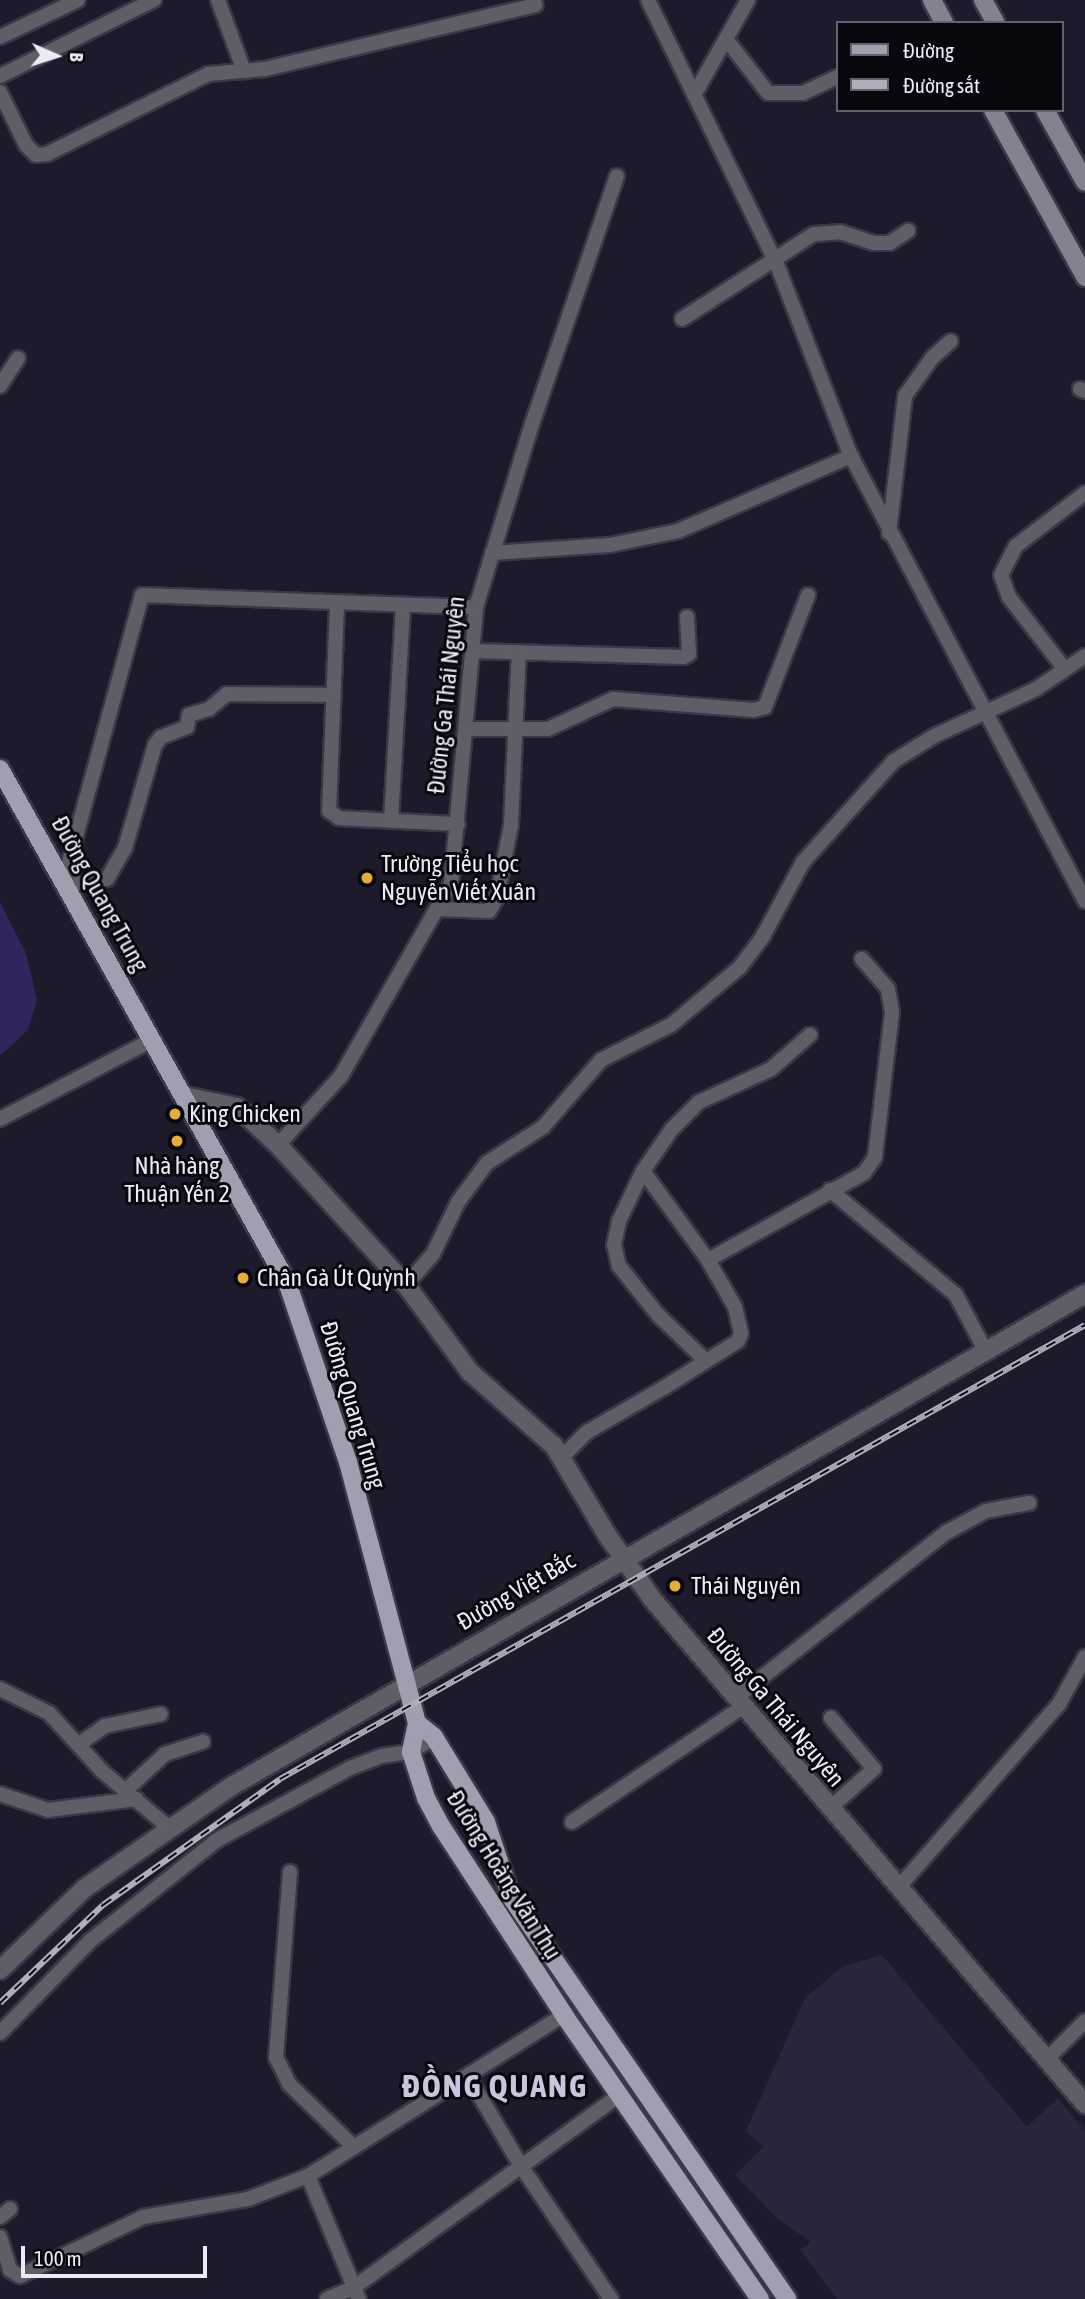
<!DOCTYPE html>
<meta charset="utf-8">
<style>
body{margin:0}
#map{position:relative;width:1085px;height:2299px;overflow:hidden;background:#1d1b2b;font-family:"Asap Condensed",sans-serif}
div>[style]{position:absolute}
.built>*{inset:0;background:#29263b}
.green>*{inset:0;background:#31255c}
.roads{filter:drop-shadow(2px 0 #3a3847) drop-shadow(-2px 0 #3a3847) drop-shadow(0 2px #3a3847) drop-shadow(0 -2px #3a3847)}
.minor>*{height:14px;margin:-7px;padding:0 7px;transform-origin:7px;border-radius:7px;background:#5f5e66}
.tertiary>*{height:18px;margin:-9px;padding:0 9px;transform-origin:9px;border-radius:9px;background:#5f5e66}
.secondary>*{height:18px;margin:-9px;padding:0 9px;transform-origin:9px;border-radius:9px;background:#848290}
.primary>*{height:18px;margin:-9px;padding:0 9px;transform-origin:9px;border-radius:9px;background:#a09fb0}
.rail>*{height:6px;margin-top:-3px;transform-origin:0;background:repeating-linear-gradient(90deg,#08070e 0 10px,#afafbb 0 20px);box-sizing:border-box;border-block:2px solid #afafbb}
.dots>*{width:19px;height:19px;translate:-50% -50%;box-sizing:border-box;border:4px solid #08070e;border-radius:50%}
span{translate:-50% -50%;white-space:nowrap;text-align:center;line-height:1.15;-webkit-text-stroke:6px #08070e;paint-order:stroke}
.street-label{font-size:24px;color:#ebebf6}
.poi-label{font-size:24px;color:#ebebf6}
.left{translate:0 -50%;text-align:left}
.district-label{font-size:32px;color:#c8c6dc;font-weight:700;letter-spacing:2px}
.legend{position:absolute;left:836px;top:21px;width:228px;height:91px;box-sizing:border-box;background:#08070e;border:2px solid #63626b;margin:0;padding:9px 12px;list-style:none;font-size:21px;color:#ebebf6}
.legend li{display:flex;align-items:center;gap:14px;height:35px}
.legend b{width:35px;border:2px solid #63626b}
.north{position:absolute;left:21px;top:21px;width:70px;height:70px;-webkit-text-stroke:5px #08070e;paint-order:stroke;rotate:93deg;font-size:19px;font-weight:700;line-height:28px;text-align:center;color:#ebebf6}
.north::after{content:'';display:block;margin:auto;width:24px;height:32px;background:#ebebf6;clip-path:polygon(50% 0,100% 100%,50% 72%,0 100%)}
.scale{position:absolute;left:21px;top:2246px;width:186px;height:32px;box-sizing:border-box;border:4px solid #ebebf6;border-top:0;padding-left:9px;font-size:21px;line-height:24px;white-space:nowrap;color:#ebebf6;-webkit-text-stroke:5px #08070e;paint-order:stroke}
</style>
<div id="map">
<div class="built">
<i style="clip-path:polygon(882px 1955px,1027px 2127px,1058px 2098px,1085px 2131px,1085px 2299px,837px 2299px,800px 2250px,811px 2242px,778px 2219px,735px 2175px,763px 2147px,746px 2131px,805px 1998px,843px 1966px)"></i>
</div>
<div class="green">
<i style="clip-path:polygon(0 902px,26px 953px,37px 1000px,28px 1030px,0 1056px)"></i>
</div>
<div class="roads">
<div class="minor">
<i style="left:218px;top:0;width:76px;rotate:69.9deg"></i>
<i style="left:648px;top:0;width:292px;rotate:64deg"></i>
<i style="left:776px;top:262px;width:208px;rotate:68.9deg"></i>
<i style="left:851px;top:456px;width:503px;rotate:62.26deg"></i>
<i style="left:0;top:37px;width:86px;rotate:-25.4deg"></i>
<i style="left:726px;top:39px;width:68px;rotate:52.1deg"></i>
<i style="left:768px;top:93px;width:35px"></i>
<i style="left:803px;top:93px;width:38px;rotate:-25deg"></i>
<i style="left:0;top:76px;width:172px;rotate:-26.3deg"></i>
<i style="left:0;top:92px;width:59px;rotate:63.9deg"></i>
<i style="left:26px;top:145px;width:14px;rotate:45deg"></i>
<i style="left:36px;top:155px;width:11px;rotate:-5deg"></i>
<i style="left:47px;top:154px;width:180px;rotate:-26.4deg"></i>
<i style="left:208px;top:74px;width:57px;rotate:-5deg"></i>
<i style="left:265px;top:69px;width:278px;rotate:-13.3deg"></i>
<i style="left:694px;top:95px;width:109px;rotate:-60.4deg"></i>
<i style="left:682px;top:319px;width:157px;rotate:-32.8deg"></i>
<i style="left:814px;top:234px;width:26px;rotate:-4deg"></i>
<i style="left:840px;top:232px;width:36px;rotate:18deg"></i>
<i style="left:874px;top:243px;width:16px"></i>
<i style="left:890px;top:243px;width:22px;rotate:-34deg"></i>
<i style="left:0;top:386px;width:33px;rotate:-57deg"></i>
<i style="left:1080px;top:389px;width:5px;rotate:22deg"></i>
<i style="left:889px;top:533px;width:138px;rotate:-83.3deg"></i>
<i style="left:905px;top:396px;width:47px;rotate:-54.6deg"></i>
<i style="left:932px;top:358px;width:25px;rotate:-42deg"></i>
<i style="left:492px;top:553px;width:118px;rotate:-3.9deg"></i>
<i style="left:610px;top:545px;width:69px;rotate:-11.6deg"></i>
<i style="left:678px;top:531px;width:189px;rotate:-23.4deg"></i>
<i style="left:337px;top:604px;width:207px;rotate:92.2deg"></i>
<i style="left:329px;top:811px;width:12px;rotate:35deg"></i>
<i style="left:339px;top:818px;width:119px;rotate:2.9deg"></i>
<i style="left:472px;top:651px;width:212px;rotate:1.6deg"></i>
<i style="left:684px;top:657px;width:6px;rotate:-31deg"></i>
<i style="left:689px;top:654px;width:37px;rotate:-93deg"></i>
<i style="left:1064px;top:668px;width:90px;rotate:-127.8deg"></i>
<i style="left:1009px;top:597px;width:23px;rotate:-110deg"></i>
<i style="left:1001px;top:575px;width:33px;rotate:-63deg"></i>
<i style="left:1016px;top:546px;width:87px;rotate:-37.5deg"></i>
<i style="left:468px;top:729px;width:80px"></i>
<i style="left:548px;top:729px;width:72px;rotate:-24.8deg"></i>
<i style="left:613px;top:699px;width:141px;rotate:4.5deg"></i>
<i style="left:754px;top:710px;width:11px;rotate:-15deg"></i>
<i style="left:765px;top:707px;width:120px;rotate:-69deg"></i>
<i style="left:391px;top:821px;width:216px;rotate:-86.8deg"></i>
<i style="left:64px;top:880px;width:295px;rotate:-74.7deg"></i>
<i style="left:142px;top:595px;width:334px;rotate:2.1deg"></i>
<i style="left:67px;top:885px;width:40px;rotate:-8.5deg"></i>
<i style="left:107px;top:879px;width:36px;rotate:-60deg"></i>
<i style="left:125px;top:848px;width:107px;rotate:-73.8deg"></i>
<i style="left:155px;top:745px;width:10px;rotate:-53deg"></i>
<i style="left:161px;top:737px;width:28px;rotate:-21deg"></i>
<i style="left:187px;top:727px;width:12px;rotate:-81deg"></i>
<i style="left:189px;top:715px;width:21px;rotate:-17deg"></i>
<i style="left:209px;top:709px;width:23px;rotate:-40deg"></i>
<i style="left:227px;top:694px;width:106px;rotate:0.5deg"></i>
<i style="left:439px;top:909px;width:50px;rotate:2.3deg"></i>
<i style="left:489px;top:911px;width:16px;rotate:-60deg"></i>
<i style="left:497px;top:897px;width:73px;rotate:-79deg"></i>
<i style="left:511px;top:825px;width:173px;rotate:-87.4deg"></i>
<i style="left:0;top:1119px;width:171px;rotate:-27.5deg"></i>
<i style="left:278px;top:1145px;width:93px;rotate:-47.6deg"></i>
<i style="left:341px;top:1076px;width:221px;rotate:-60.2deg"></i>
<i style="left:451px;top:884px;width:278px;rotate:-84.8deg"></i>
<i style="left:476px;top:607px;width:191px;rotate:-73deg"></i>
<i style="left:532px;top:424px;width:262px;rotate:-71.1deg"></i>
<i style="left:830px;top:1190px;width:164px;rotate:39.8deg"></i>
<i style="left:956px;top:1295px;width:64px;rotate:62.2deg"></i>
<i style="left:708px;top:1260px;width:179px;rotate:-29.1deg"></i>
<i style="left:864px;top:1173px;width:19px;rotate:-55deg"></i>
<i style="left:875px;top:1157px;width:146px;rotate:-83.3deg"></i>
<i style="left:892px;top:1012px;width:23px;rotate:-100deg"></i>
<i style="left:888px;top:989px;width:40px;rotate:-131deg"></i>
<i style="left:406px;top:1285px;width:41px;rotate:-48.9deg"></i>
<i style="left:433px;top:1254px;width:58px;rotate:-64.3deg"></i>
<i style="left:458px;top:1202px;width:49px;rotate:-53.4deg"></i>
<i style="left:487px;top:1163px;width:67px;rotate:-32.7deg"></i>
<i style="left:543px;top:1127px;width:89px;rotate:-49.1deg"></i>
<i style="left:601px;top:1060px;width:78px;rotate:-26.6deg"></i>
<i style="left:671px;top:1025px;width:90px;rotate:-40deg"></i>
<i style="left:740px;top:967px;width:39px;rotate:-53deg"></i>
<i style="left:763px;top:936px;width:84px;rotate:-61.6deg"></i>
<i style="left:803px;top:862px;width:136px;rotate:-48deg"></i>
<i style="left:894px;top:761px;width:47px;rotate:-32deg"></i>
<i style="left:934px;top:736px;width:112px;rotate:-24.7deg"></i>
<i style="left:1036px;top:689px;width:59px;rotate:-34deg"></i>
<i style="left:706px;top:1361px;width:66px;rotate:-136.2deg"></i>
<i style="left:658px;top:1315px;width:63px;rotate:-128.5deg"></i>
<i style="left:619px;top:1266px;width:22px;rotate:-103deg"></i>
<i style="left:614px;top:1245px;width:25px;rotate:-78deg"></i>
<i style="left:619px;top:1221px;width:55px;rotate:-64.4deg"></i>
<i style="left:643px;top:1171px;width:51px;rotate:-55.4deg"></i>
<i style="left:672px;top:1129px;width:38px;rotate:-45deg"></i>
<i style="left:699px;top:1102px;width:79px;rotate:-24.6deg"></i>
<i style="left:771px;top:1069px;width:52px;rotate:-41.1deg"></i>
<i style="left:563px;top:1456px;width:34px;rotate:-45deg"></i>
<i style="left:587px;top:1432px;width:90px;rotate:-30deg"></i>
<i style="left:665px;top:1387px;width:86px;rotate:-32.2deg"></i>
<i style="left:738px;top:1341px;width:9px;rotate:-69deg"></i>
<i style="left:741px;top:1333px;width:27px;rotate:-103deg"></i>
<i style="left:735px;top:1307px;width:54px;rotate:-119.9deg"></i>
<i style="left:708px;top:1260px;width:110px;rotate:-126.1deg"></i>
<i style="left:0;top:1689px;width:55px;rotate:26.1deg"></i>
<i style="left:49px;top:1713px;width:79px;rotate:47.6deg"></i>
<i style="left:102px;top:1771px;width:87px;rotate:40.3deg"></i>
<i style="left:737px;top:1697px;width:267px;rotate:-38.2deg"></i>
<i style="left:947px;top:1532px;width:44px;rotate:-28.3deg"></i>
<i style="left:986px;top:1511px;width:44px;rotate:-10.5deg"></i>
<i style="left:79px;top:1744px;width:32px;rotate:-35deg"></i>
<i style="left:105px;top:1726px;width:57px;rotate:-12.1deg"></i>
<i style="left:125px;top:1791px;width:54px;rotate:-42.8deg"></i>
<i style="left:165px;top:1754px;width:40px;rotate:-18deg"></i>
<i style="left:0;top:1794px;width:51px;rotate:18.4deg"></i>
<i style="left:48px;top:1810px;width:89px;rotate:-7.1deg"></i>
<i style="left:830px;top:1808px;width:59px;rotate:-41.6deg"></i>
<i style="left:874px;top:1769px;width:67px;rotate:-130.1deg"></i>
<i style="left:572px;top:1822px;width:207px;rotate:-34deg"></i>
<i style="left:290px;top:1872px;width:186px;rotate:94.3deg"></i>
<i style="left:276px;top:2057px;width:30px;rotate:64deg"></i>
<i style="left:289px;top:2084px;width:91px;rotate:44.1deg"></i>
<i style="left:898px;top:1888px;width:244px;rotate:-48.8deg"></i>
<i style="left:1059px;top:1704px;width:54px;rotate:-61deg"></i>
<i style="left:0;top:2033px;width:129px;rotate:-45.6deg"></i>
<i style="left:90px;top:1941px;width:162px;rotate:-38.5deg"></i>
<i style="left:217px;top:1840px;width:151px;rotate:-28.4deg"></i>
<i style="left:350px;top:1768px;width:33px;rotate:-21deg"></i>
<i style="left:381px;top:1756px;width:30px;rotate:-8deg"></i>
<i style="left:411px;top:1752px;width:27px;rotate:-33deg"></i>
<i style="left:1046px;top:2060px;width:55px;rotate:-45deg"></i>
<i style="left:468px;top:2076px;width:104px;rotate:59.5deg"></i>
<i style="left:521px;top:2166px;width:161px;rotate:55.9deg"></i>
<i style="left:308px;top:2176px;width:133px;rotate:67.5deg"></i>
<i style="left:0;top:2217px;width:13px;rotate:-39deg"></i>
<i style="left:0;top:2237px;width:34px;rotate:73deg"></i>
<i style="left:10px;top:2270px;width:12px;rotate:31deg"></i>
<i style="left:20px;top:2276px;width:136px;rotate:-25.6deg"></i>
<i style="left:143px;top:2217px;width:107px;rotate:-9.7deg"></i>
<i style="left:248px;top:2199px;width:64px;rotate:-21deg"></i>
<i style="left:308px;top:2176px;width:302px;rotate:-32.2deg"></i>
<i style="left:327px;top:2299px;width:28px;rotate:-23deg"></i>
<i style="left:353px;top:2288px;width:327px;rotate:-35.9deg"></i>
</div>
<div class="tertiary">
<i style="left:184px;top:1096px;width:54px;rotate:11.7deg"></i>
<i style="left:237px;top:1107px;width:56px;rotate:42.8deg"></i>
<i style="left:278px;top:1145px;width:190px;rotate:47.6deg"></i>
<i style="left:406px;top:1285px;width:108px;rotate:53.7deg"></i>
<i style="left:470px;top:1372px;width:112px;rotate:41.4deg"></i>
<i style="left:554px;top:1446px;width:104px;rotate:59.2deg"></i>
<i style="left:607px;top:1535px;width:80px;rotate:54.7deg"></i>
<i style="left:653px;top:1600px;width:664px;rotate:49.4deg"></i>
<i style="left:0;top:1970px;width:118px;rotate:-44deg"></i>
<i style="left:85px;top:1888px;width:179px;rotate:-34.8deg"></i>
<i style="left:232px;top:1786px;width:985px;rotate:-29.98deg"></i>
</div>
<div class="secondary">
<i style="left:932px;top:0;width:26px;rotate:62deg"></i>
<i style="left:983px;top:0;width:26px;rotate:61deg"></i>
<i style="left:993px;top:110px;width:191px;rotate:61.1deg"></i>
<i style="left:1045px;top:110px;width:82px;rotate:60.9deg"></i>
</div>
<div class="primary">
<i style="left:0;top:769px;width:588px;rotate:60.77deg"></i>
<i style="left:287px;top:1282px;width:190px;rotate:71.3deg"></i>
<i style="left:348px;top:1462px;width:270px;rotate:75.2deg"></i>
<i style="left:417px;top:1723px;width:22px;rotate:39deg"></i>
<i style="left:434px;top:1737px;width:100px;rotate:58.5deg"></i>
<i style="left:486px;top:1822px;width:79px;rotate:71.6deg"></i>
<i style="left:511px;top:1897px;width:488px;rotate:55.5deg"></i>
<i style="left:417px;top:1723px;width:30px;rotate:102deg"></i>
<i style="left:411px;top:1752px;width:48px;rotate:71.9deg"></i>
<i style="left:426px;top:1798px;width:32px;rotate:62deg"></i>
<i style="left:441px;top:1826px;width:225px;rotate:56.9deg"></i>
<i style="left:564px;top:2015px;width:345px;rotate:55.4deg"></i>
</div>
</div>
<div class="rail">
<i style="left:0;top:2003px;width:142px;rotate:-43.6deg"></i>
<i style="left:103px;top:1905px;width:217px;rotate:-35.4deg"></i>
<i style="left:280px;top:1779px;width:924px;rotate:-29.42deg"></i>
</div>
<div class="dots">
<i style="left:367px;top:878px;background:#e7ac37"></i>
<i style="left:175px;top:1114px;background:#e7ac37"></i>
<i style="left:177px;top:1141px;background:#e7ac37"></i>
<i style="left:243px;top:1278px;background:#e7ac37"></i>
<i style="left:675px;top:1586px;background:#e7ac37"></i>
</div>
<div class="street-label">
<span style="left:446px;top:695px;rotate:-84deg">Đường Ga Thái Nguyên</span>
<span style="left:100px;top:894px;rotate:61deg">Đường Quang Trung</span>
<span style="left:353px;top:1405px;rotate:73deg">Đường Quang Trung</span>
<span style="left:516px;top:1591px;rotate:-30deg">Đường Việt Bắc</span>
<span style="left:776px;top:1707px;rotate:50deg">Đường Ga Thái Nguyên</span>
<span style="left:504px;top:1875px;rotate:58deg">Đường Hoàng Văn Thụ</span>
</div>
<div class="poi-label">
<span class="left" style="left:381px;top:878px">Trường Tiểu học<br>Nguyễn Viết Xuân</span>
<span class="left" style="left:189px;top:1114px">King Chicken</span>
<span style="left:177px;top:1180px">Nhà hàng<br>Thuận Yến 2</span>
<span class="left" style="left:257px;top:1278px">Chân Gà Út Quỳnh</span>
<span class="left" style="left:691px;top:1586px">Thái Nguyên</span>
</div>
<div class="district-label">
<span style="left:495px;top:2086px">ĐỒNG QUANG</span>
</div>
<ul class="legend">
<li><b style="height:9px;background:#a09fb0"></b>Đường</li>
<li><b style="height:9px;background:#afafbb"></b>Đường sắt</li>
</ul>
<div class="north">B</div>
<div class="scale">100 m</div>
</div>
